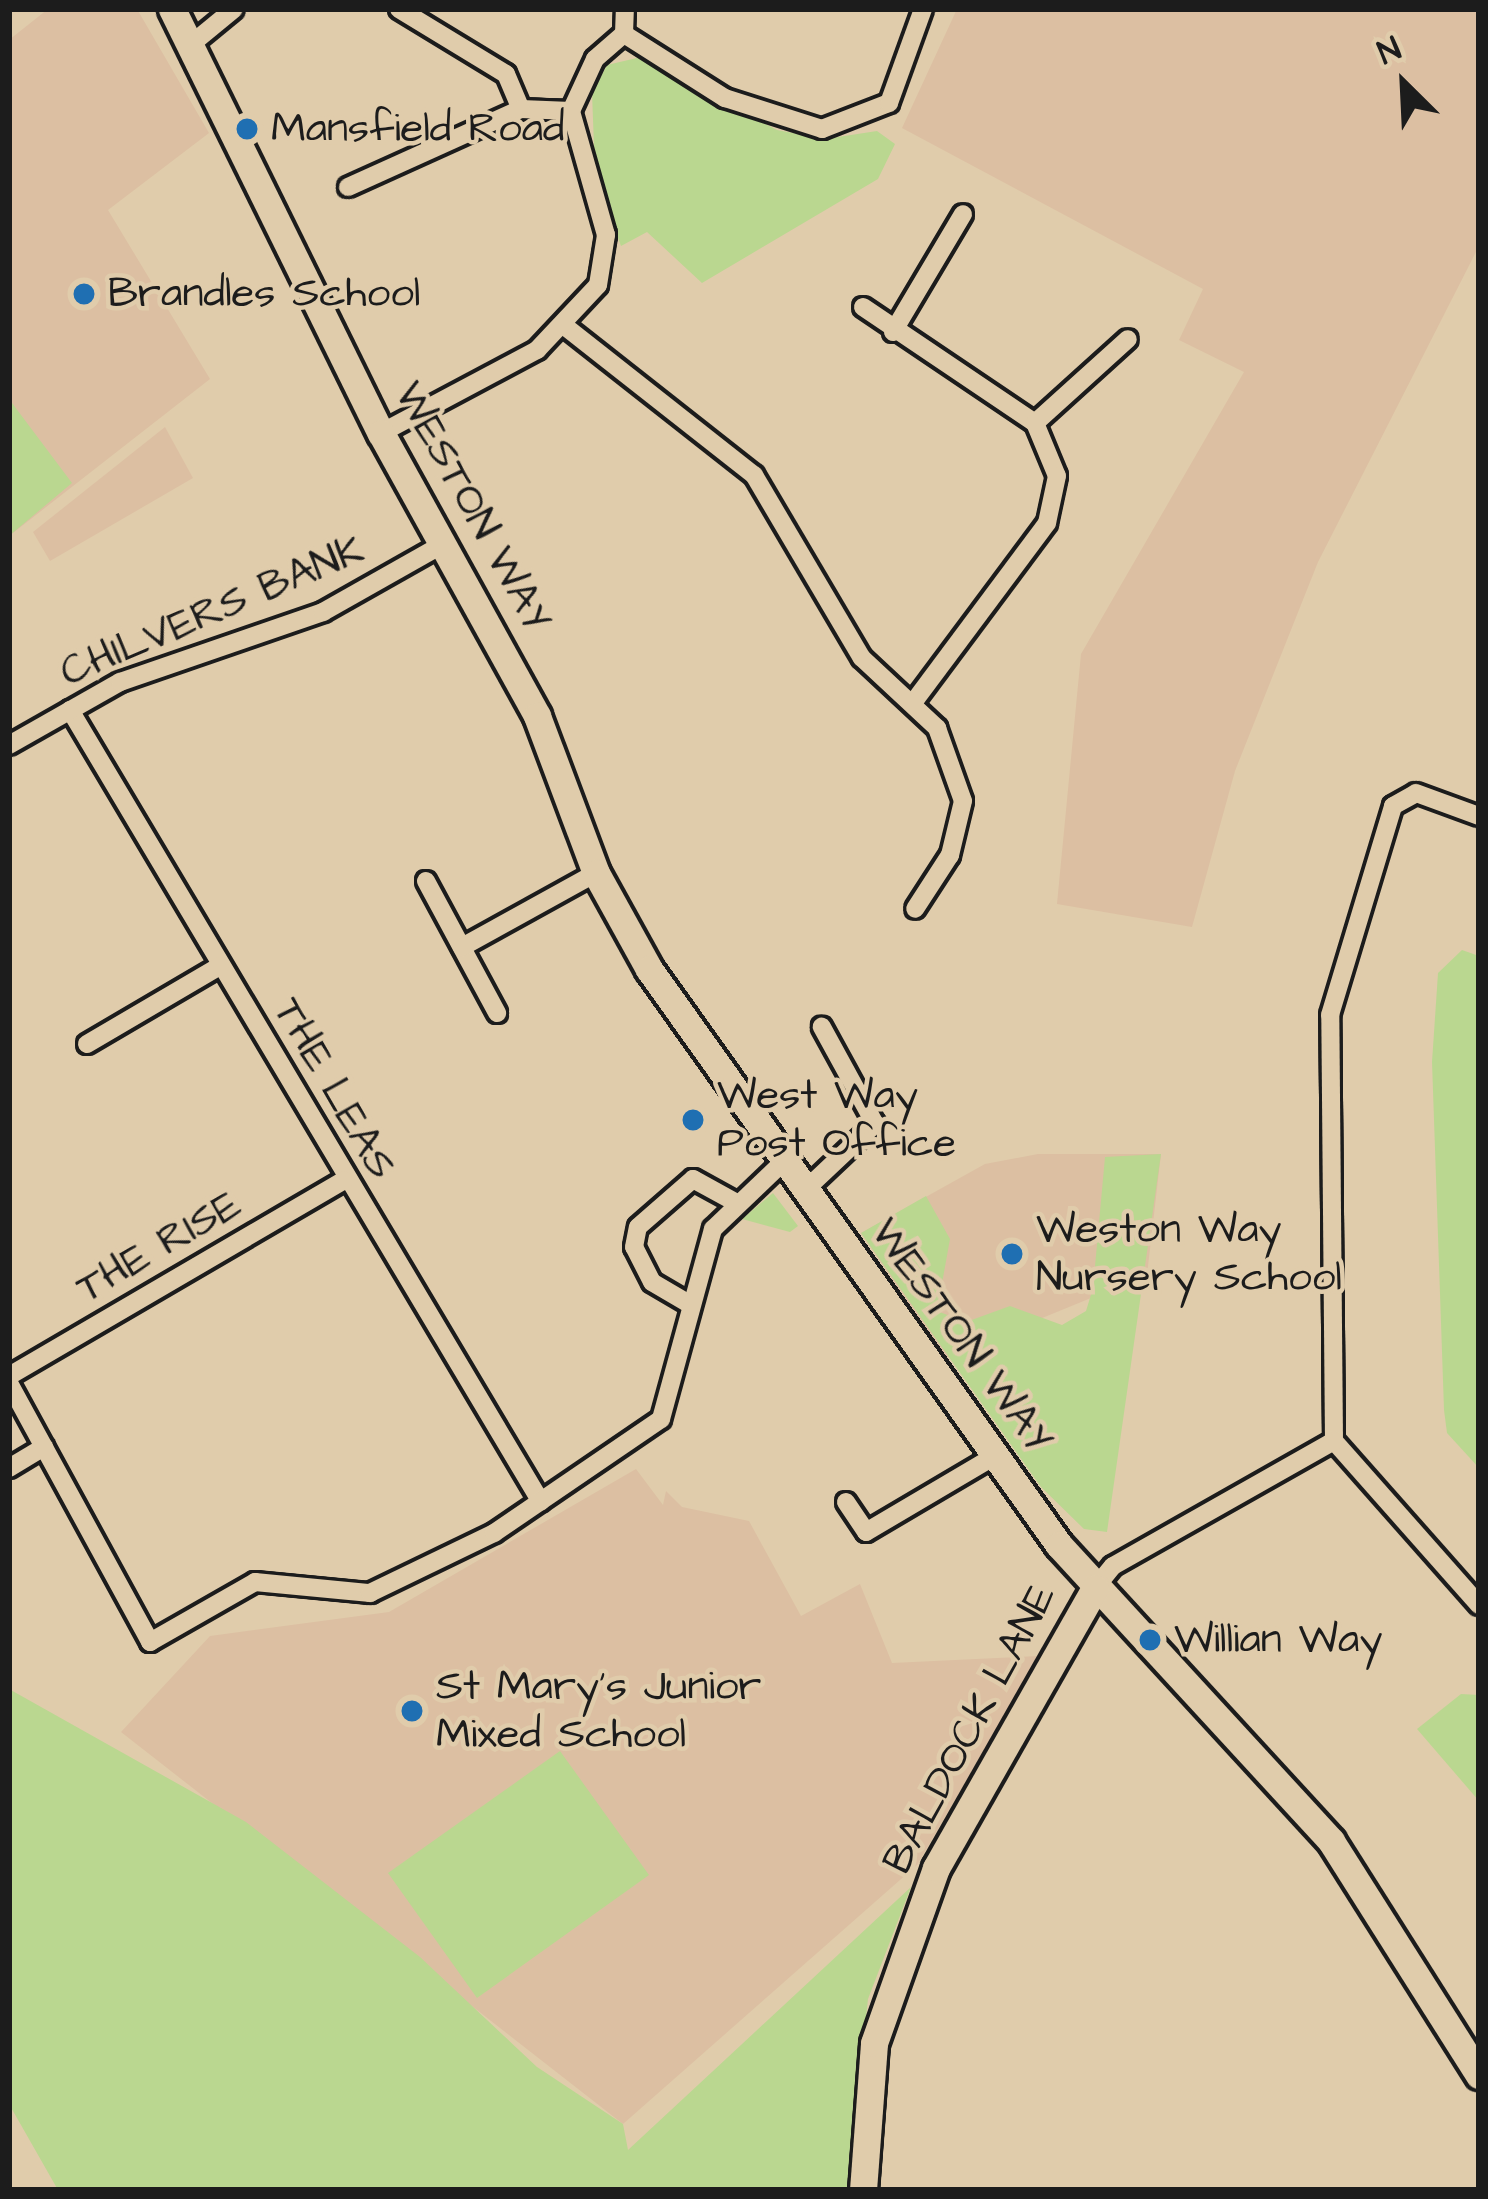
<!DOCTYPE html>
<style>
body{margin:0}
#map{position:relative;width:1488px;height:2199px;overflow:hidden;background:#e0ccab;font-family:"Architects Daughter",sans-serif}
div>[style]{position:absolute}
.built>*{inset:0;background:#dcbfa2}
.green>*{inset:0;background:#bad790}
.roads{filter:drop-shadow(3px 0 #1c1c1c) drop-shadow(-3px 0 #1c1c1c) drop-shadow(0 3px #1c1c1c) drop-shadow(0 -3px #1c1c1c)}
.street>*{height:18px;margin:-9px;padding:0 9px;transform-origin:9px;border-radius:9px;background:#e0ccab}
.secondary>*{height:27px;margin:-13.5px;padding:0 13.5px;transform-origin:13.5px;border-radius:13.5px;background:#e0ccab}
.dots>*{width:33px;height:33px;translate:-50% -50%;box-sizing:border-box;border:6px solid #e0ccab;border-radius:50%}
span{translate:-50% -50%;white-space:nowrap;text-align:center;line-height:1.15;-webkit-text-stroke:9px #e0ccab;paint-order:stroke}
.poi-label{font-size:42px;color:#1c1c1c}
.left{translate:0 -50%;text-align:left}
.street-label{font-size:42px;color:#1c1c1c}
.frame{position:absolute;inset:0;border:12px solid #1c1c1c;pointer-events:none}
.north{position:absolute;left:1344px;top:24px;width:120px;height:120px;-webkit-text-stroke:9px #e0ccab;paint-order:stroke;rotate:336deg;font-size:33px;font-weight:700;line-height:48px;text-align:center;color:#1c1c1c}
.north::after{content:'';display:block;margin:auto;width:42px;height:54px;background:#1c1c1c;clip-path:polygon(50% 0,100% 100%,50% 72%,0 100%)}
</style>
<div id="map">
<div class="built">
<i style="clip-path:polygon(48px 9px,137px 9px,209px 133px,108px 210px,210px 379px,9px 536px,9px 40px)"></i>
<i style="clip-path:polygon(957px 9px,1479px 9px,1479px 246px,1318px 562px,1235px 771px,1192px 927px,1057px 904px,1081px 654px,1244px 372px,1179px 340px,1203px 289px,902px 128px)"></i>
<i style="clip-path:polygon(165px 427px,193px 478px,50px 561px,33px 532px)"></i>
<i style="clip-path:polygon(1038px 1154px,1161px 1154px,1147px 1275px,945px 1358px,861px 1233px,985px 1164px)"></i>
<i style="clip-path:polygon(636px 1469px,663px 1505px,666px 1491px,682px 1507px,749px 1521px,801px 1616px,860px 1584px,892px 1663px,1039px 1656px,917px 1865px,623px 2124px,121px 1732px,210px 1636px,389px 1612px)"></i>
</div>
<div class="green">
<i style="clip-path:polygon(641px 57px,777px 130px,825px 139px,877px 131px,895px 144px,878px 179px,702px 283px,647px 232px,621px 246px,595px 173px,592px 93px,607px 65px)"></i>
<i style="clip-path:polygon(9px 399px,72px 483px,9px 536px)"></i>
<i style="clip-path:polygon(1462px 950px,1479px 956px,1479px 1468px,1447px 1433px,1444px 1410px,1432px 1062px,1438px 973px)"></i>
<i style="clip-path:polygon(1161px 1154px,1107px 1532px,1084px 1529px,1041px 1487px,861px 1233px,926px 1196px,950px 1239px,937px 1311px,966px 1322px,1010px 1306px,1062px 1325px,1086px 1311px,1093px 1288px,1105px 1157px)"></i>
<i style="clip-path:polygon(773px 1193px,798px 1226px,790px 1232px,742px 1219px)"></i>
<i style="clip-path:polygon(9px 1689px,246px 1822px,420px 1957px,537px 2067px,623px 2124px,628px 2150px,911px 1887px,868px 1999px,848px 2190px,58px 2190px,9px 2104px)"></i>
<i style="clip-path:polygon(1461px 1694px,1479px 1695px,1479px 1801px,1417px 1729px)"></i>
<i style="clip-path:polygon(560px 1751px,649px 1875px,477px 1998px,388px 1873px)"></i>
</div>
<div class="roads">
<div class="street">
<i style="left:399px;top:9px;width:125px;rotate:31.3deg"></i>
<i style="left:506px;top:74px;width:38px;rotate:67deg"></i>
<i style="left:521px;top:109px;width:50px;rotate:2.3deg"></i>
<i style="left:624px;top:34px;width:120px;rotate:32.4deg"></i>
<i style="left:725px;top:98px;width:102px;rotate:17.7deg"></i>
<i style="left:822px;top:129px;width:72px;rotate:-21.2deg"></i>
<i style="left:889px;top:103px;width:100px;rotate:-70.1deg"></i>
<i style="left:195px;top:41px;width:50px;rotate:-39.4deg"></i>
<i style="left:348px;top:187px;width:190px;rotate:-24.3deg"></i>
<i style="left:863px;top:307px;width:207px;rotate:34deg"></i>
<i style="left:1035px;top:423px;width:57px;rotate:67.5deg"></i>
<i style="left:1057px;top:476px;width:48px;rotate:102deg"></i>
<i style="left:1047px;top:523px;width:224px;rotate:126.7deg"></i>
<i style="left:567px;top:328px;width:238px;rotate:38.2deg"></i>
<i style="left:754px;top:475px;width:212px;rotate:59.5deg"></i>
<i style="left:862px;top:658px;width:103px;rotate:43deg"></i>
<i style="left:937px;top:728px;width:77px;rotate:70.4deg"></i>
<i style="left:963px;top:801px;width:56px;rotate:103.5deg"></i>
<i style="left:950px;top:855px;width:64px;rotate:122.9deg"></i>
<i style="left:893px;top:332px;width:137px;rotate:-59.3deg"></i>
<i style="left:1035px;top:423px;width:125px;rotate:-42.1deg"></i>
<i style="left:381px;top:433px;width:177px;rotate:-28deg"></i>
<i style="left:537px;top:350px;width:89px;rotate:-46.8deg"></i>
<i style="left:598px;top:285px;width:51px;rotate:-80.9deg"></i>
<i style="left:606px;top:235px;width:129px;rotate:-105.8deg"></i>
<i style="left:571px;top:111px;width:57px;rotate:-65.2deg"></i>
<i style="left:595px;top:59px;width:38px;rotate:-41deg"></i>
<i style="left:624px;top:34px;width:25px;rotate:-88deg"></i>
<i style="left:70px;top:710px;width:921px;rotate:59.26deg"></i>
<i style="left:9px;top:745px;width:128px;rotate:-29.6deg"></i>
<i style="left:120px;top:682px;width:215px;rotate:-19deg"></i>
<i style="left:323px;top:612px;width:138px;rotate:-29.5deg"></i>
<i style="left:426px;top:881px;width:150px;rotate:61.7deg"></i>
<i style="left:462px;top:947px;width:153px;rotate:-28.9deg"></i>
<i style="left:87px;top:1044px;width:154px;rotate:-30.4deg"></i>
<i style="left:804px;top:1191px;width:98px;rotate:-43.3deg"></i>
<i style="left:875px;top:1124px;width:111px;rotate:-118.7deg"></i>
<i style="left:691px;top:1305px;width:45px;rotate:-149.5deg"></i>
<i style="left:652px;top:1282px;width:39px;rotate:-117deg"></i>
<i style="left:634px;top:1247px;width:20px;rotate:-79deg"></i>
<i style="left:638px;top:1227px;width:73px;rotate:-41.1deg"></i>
<i style="left:693px;top:1179px;width:46px;rotate:28.8deg"></i>
<i style="left:9px;top:1376px;width:388px;rotate:-30.3deg"></i>
<i style="left:9px;top:1383px;width:295px;rotate:61.4deg"></i>
<i style="left:150px;top:1642px;width:121px;rotate:-29.7deg"></i>
<i style="left:255px;top:1582px;width:116px;rotate:5.5deg"></i>
<i style="left:370px;top:1593px;width:138px;rotate:-25.8deg"></i>
<i style="left:494px;top:1533px;width:202px;rotate:-34.3deg"></i>
<i style="left:661px;top:1419px;width:197px;rotate:-74.7deg"></i>
<i style="left:713px;top:1229px;width:97px;rotate:-43.7deg"></i>
<i style="left:1334px;top:1441px;width:426px;rotate:-90.5deg"></i>
<i style="left:1330px;top:1015px;width:218px;rotate:-73.2deg"></i>
<i style="left:1393px;top:806px;width:26px;rotate:-29deg"></i>
<i style="left:1416px;top:793px;width:67px;rotate:20.1deg"></i>
<i style="left:1334px;top:1441px;width:219px;rotate:48.5deg"></i>
<i style="left:9px;top:1468px;width:41px;rotate:-31deg"></i>
<i style="left:846px;top:1502px;width:36px;rotate:56deg"></i>
<i style="left:866px;top:1532px;width:151px;rotate:-30.6deg"></i>
<i style="left:1095px;top:1588px;width:28px;rotate:-51deg"></i>
<i style="left:1113px;top:1566px;width:254px;rotate:-29.5deg"></i>
</div>
<div class="secondary">
<i style="left:172px;top:9px;width:473px;rotate:63.8deg"></i>
<i style="left:381px;top:433px;width:323px;rotate:61.1deg"></i>
<i style="left:537px;top:716px;width:168px;rotate:69.4deg"></i>
<i style="left:596px;top:873px;width:110px;rotate:61.1deg"></i>
<i style="left:649px;top:969px;width:707px;rotate:54.56deg"></i>
<i style="left:1059px;top:1545px;width:402px;rotate:47.4deg"></i>
<i style="left:1331px;top:1841px;width:277px;rotate:57.7deg"></i>
<i style="left:863px;top:2190px;width:147px;rotate:-85.7deg"></i>
<i style="left:874px;top:2043px;width:186px;rotate:-70.5deg"></i>
<i style="left:936px;top:1868px;width:322px;rotate:-60.4deg"></i>
</div>
</div>
<div class="dots">
<i style="left:247px;top:129px;background:#1f6fb2"></i>
<i style="left:84px;top:294px;background:#1f6fb2"></i>
<i style="left:693px;top:1120px;background:#1f6fb2"></i>
<i style="left:1012px;top:1254px;background:#1f6fb2"></i>
<i style="left:1150px;top:1640px;background:#1f6fb2"></i>
<i style="left:412px;top:1711px;background:#1f6fb2"></i>
</div>
<div class="poi-label">
<span class="left" style="left:271px;top:129px">Mansfield Road</span>
<span class="left" style="left:108px;top:294px">Brandles School</span>
<span class="left" style="left:717px;top:1120px">West Way<br>Post Office</span>
<span class="left" style="left:1036px;top:1254px">Weston Way<br>Nursery School</span>
<span class="left" style="left:1174px;top:1640px">Willian Way</span>
<span class="left" style="left:436px;top:1711px">St Mary's Junior<br>Mixed School</span>
</div>
<div class="street-label">
<span style="left:472px;top:507px;rotate:61deg">WESTON WAY</span>
<span style="left:212px;top:612px;rotate:-23deg">CHILVERS BANK</span>
<span style="left:334px;top:1089px;rotate:60deg">THE LEAS</span>
<span style="left:159px;top:1247px;rotate:-30deg">THE RISE</span>
<span style="left:961px;top:1336px;rotate:54deg">WESTON WAY</span>
<span style="left:970px;top:1729px;rotate:-62deg">BALDOCK LANE</span>
</div>
<div class="frame"></div>
<div class="north">N</div>
</div>
